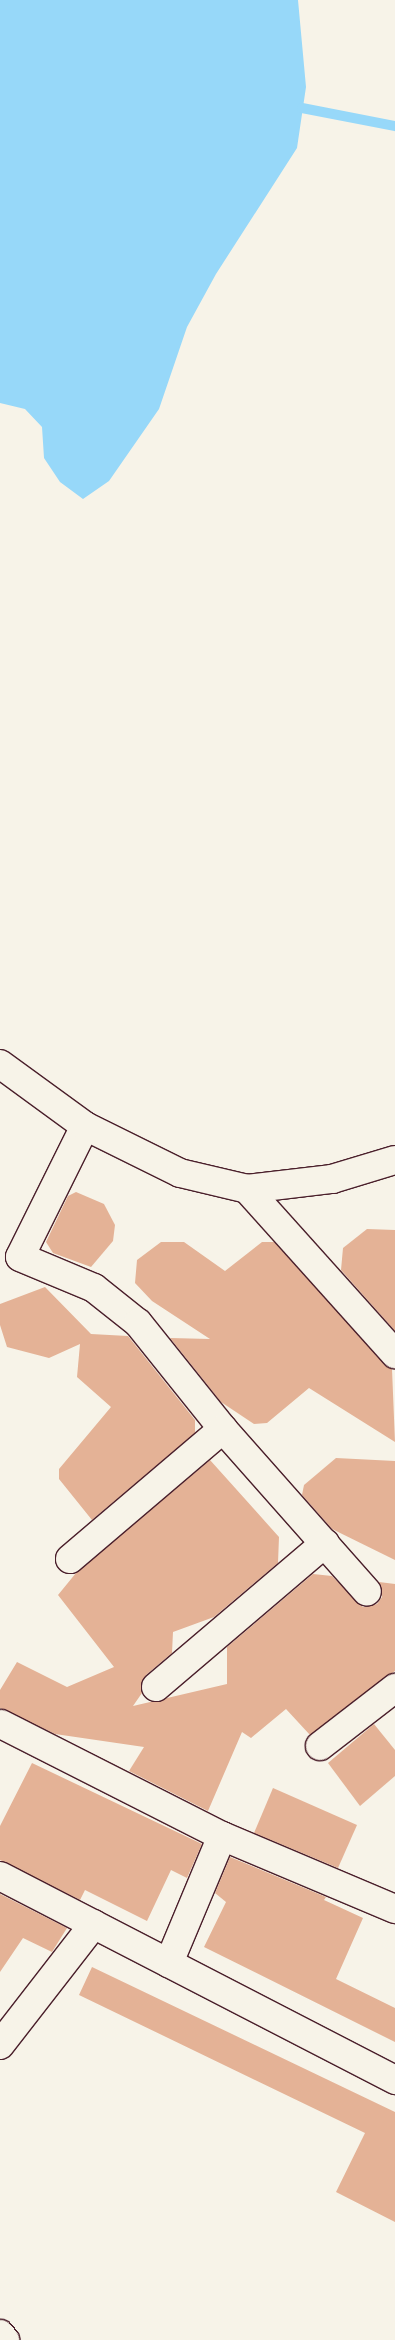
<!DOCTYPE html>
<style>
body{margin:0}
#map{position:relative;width:395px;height:2340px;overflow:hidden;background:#f7f3e8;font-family:Kalam,sans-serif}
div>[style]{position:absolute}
.water>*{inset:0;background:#97d8f9}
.stream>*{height:10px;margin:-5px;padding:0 5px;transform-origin:5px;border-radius:5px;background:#97d8f9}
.building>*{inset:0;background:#e4b296}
.roads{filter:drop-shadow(1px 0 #4a1f2b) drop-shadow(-1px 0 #4a1f2b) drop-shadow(0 1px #4a1f2b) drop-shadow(0 -1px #4a1f2b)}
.street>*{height:28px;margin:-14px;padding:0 14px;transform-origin:14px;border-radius:14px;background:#f7f3e8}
.secondary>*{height:28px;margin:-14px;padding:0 14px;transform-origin:14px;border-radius:14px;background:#f7f3e8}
span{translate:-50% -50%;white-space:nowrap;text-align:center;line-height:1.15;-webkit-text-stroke:4.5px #f7f3e8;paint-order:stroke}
</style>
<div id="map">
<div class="water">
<i style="clip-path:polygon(0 0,298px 0,306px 87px,297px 148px,216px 274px,187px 327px,159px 409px,109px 481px,83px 499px,60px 482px,44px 458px,42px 427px,25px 409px,0 403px)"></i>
</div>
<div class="stream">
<i style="left:302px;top:108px;width:95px;rotate:11deg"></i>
</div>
<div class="building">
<i style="clip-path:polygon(76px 1192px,104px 1204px,115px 1225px,113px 1241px,91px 1267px,53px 1253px,46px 1242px,68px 1196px)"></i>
<i style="clip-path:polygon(367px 1229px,395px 1230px,395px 1331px,341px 1270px,343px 1248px)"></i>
<i style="clip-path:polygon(161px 1242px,184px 1242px,225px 1271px,262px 1242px,274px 1242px,392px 1369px,395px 1442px,309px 1388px,267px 1423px,254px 1424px,221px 1402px,170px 1338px,210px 1339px,152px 1301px,135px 1283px,137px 1260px)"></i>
<i style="clip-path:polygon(45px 1287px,91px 1334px,128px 1336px,195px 1420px,195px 1433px,92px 1520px,59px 1479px,59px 1469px,111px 1407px,77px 1377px,80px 1344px,49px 1358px,7px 1347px,0 1325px,0 1304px)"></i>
<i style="clip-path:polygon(336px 1458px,395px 1461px,395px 1560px,332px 1529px,302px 1495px,304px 1485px)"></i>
<i style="clip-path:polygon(210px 1460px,279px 1537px,278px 1563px,214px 1617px,173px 1632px,172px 1653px,146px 1675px,142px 1693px,133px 1706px,227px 1684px,227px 1647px,313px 1574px,332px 1576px,363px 1607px,377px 1604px,382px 1597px,379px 1582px,395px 1584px,395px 1671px,310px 1735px,286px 1709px,251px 1738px,242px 1732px,208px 1811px,129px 1771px,144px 1747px,55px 1734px,0 1708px,0 1690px,17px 1662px,67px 1687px,114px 1667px,58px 1595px,76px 1573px)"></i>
<i style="clip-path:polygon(374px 1724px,395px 1750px,395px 1776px,360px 1806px,328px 1763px)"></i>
<i style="clip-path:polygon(32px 1763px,202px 1844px,187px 1878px,171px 1870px,147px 1921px,85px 1890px,80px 1900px,0 1860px,0 1826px)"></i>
<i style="clip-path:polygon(273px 1788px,357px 1825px,338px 1868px,254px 1833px)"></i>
<i style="clip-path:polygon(230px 1857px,326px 1897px,324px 1900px,363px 1918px,336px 1979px,395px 2008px,395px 2042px,204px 1947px,226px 1902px,215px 1893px)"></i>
<i style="clip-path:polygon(0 1894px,67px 1928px,52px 1952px,23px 1938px,0 1972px)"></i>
<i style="clip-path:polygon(92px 1967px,395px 2112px,395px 2222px,336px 2192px,365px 2133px,79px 1995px)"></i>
</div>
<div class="roads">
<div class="street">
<i style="left:85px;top:1126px;width:146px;rotate:116.4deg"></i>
<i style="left:20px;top:1257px;width:80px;rotate:22.7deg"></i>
<i style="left:94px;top:1288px;width:56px;rotate:38.5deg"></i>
<i style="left:138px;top:1323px;width:136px;rotate:51.3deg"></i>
<i style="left:223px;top:1429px;width:217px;rotate:48.5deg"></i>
<i style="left:247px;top:1189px;width:222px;rotate:48.1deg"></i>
<i style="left:70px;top:1559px;width:201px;rotate:-40.4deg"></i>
<i style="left:156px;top:1687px;width:222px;rotate:-40.4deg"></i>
<i style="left:1px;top:1724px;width:248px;rotate:26.9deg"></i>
<i style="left:222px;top:1836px;width:138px;rotate:112.7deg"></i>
<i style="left:320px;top:1746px;width:95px;rotate:-37.7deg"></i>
<i style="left:222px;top:1836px;width:188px;rotate:22.9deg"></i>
<i style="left:0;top:1876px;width:445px;rotate:27.3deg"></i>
<i style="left:0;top:2045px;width:153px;rotate:-52.2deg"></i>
<i style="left:0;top:2334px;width:8px;rotate:50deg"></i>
</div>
<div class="secondary">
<i style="left:0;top:1064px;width:105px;rotate:36.1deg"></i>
<i style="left:85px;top:1126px;width:106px;rotate:26.3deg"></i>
<i style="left:180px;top:1173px;width:69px;rotate:13.4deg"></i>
<i style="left:247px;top:1189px;width:86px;rotate:-6.7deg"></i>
<i style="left:332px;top:1179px;width:66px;rotate:-16.8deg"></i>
</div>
</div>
</div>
